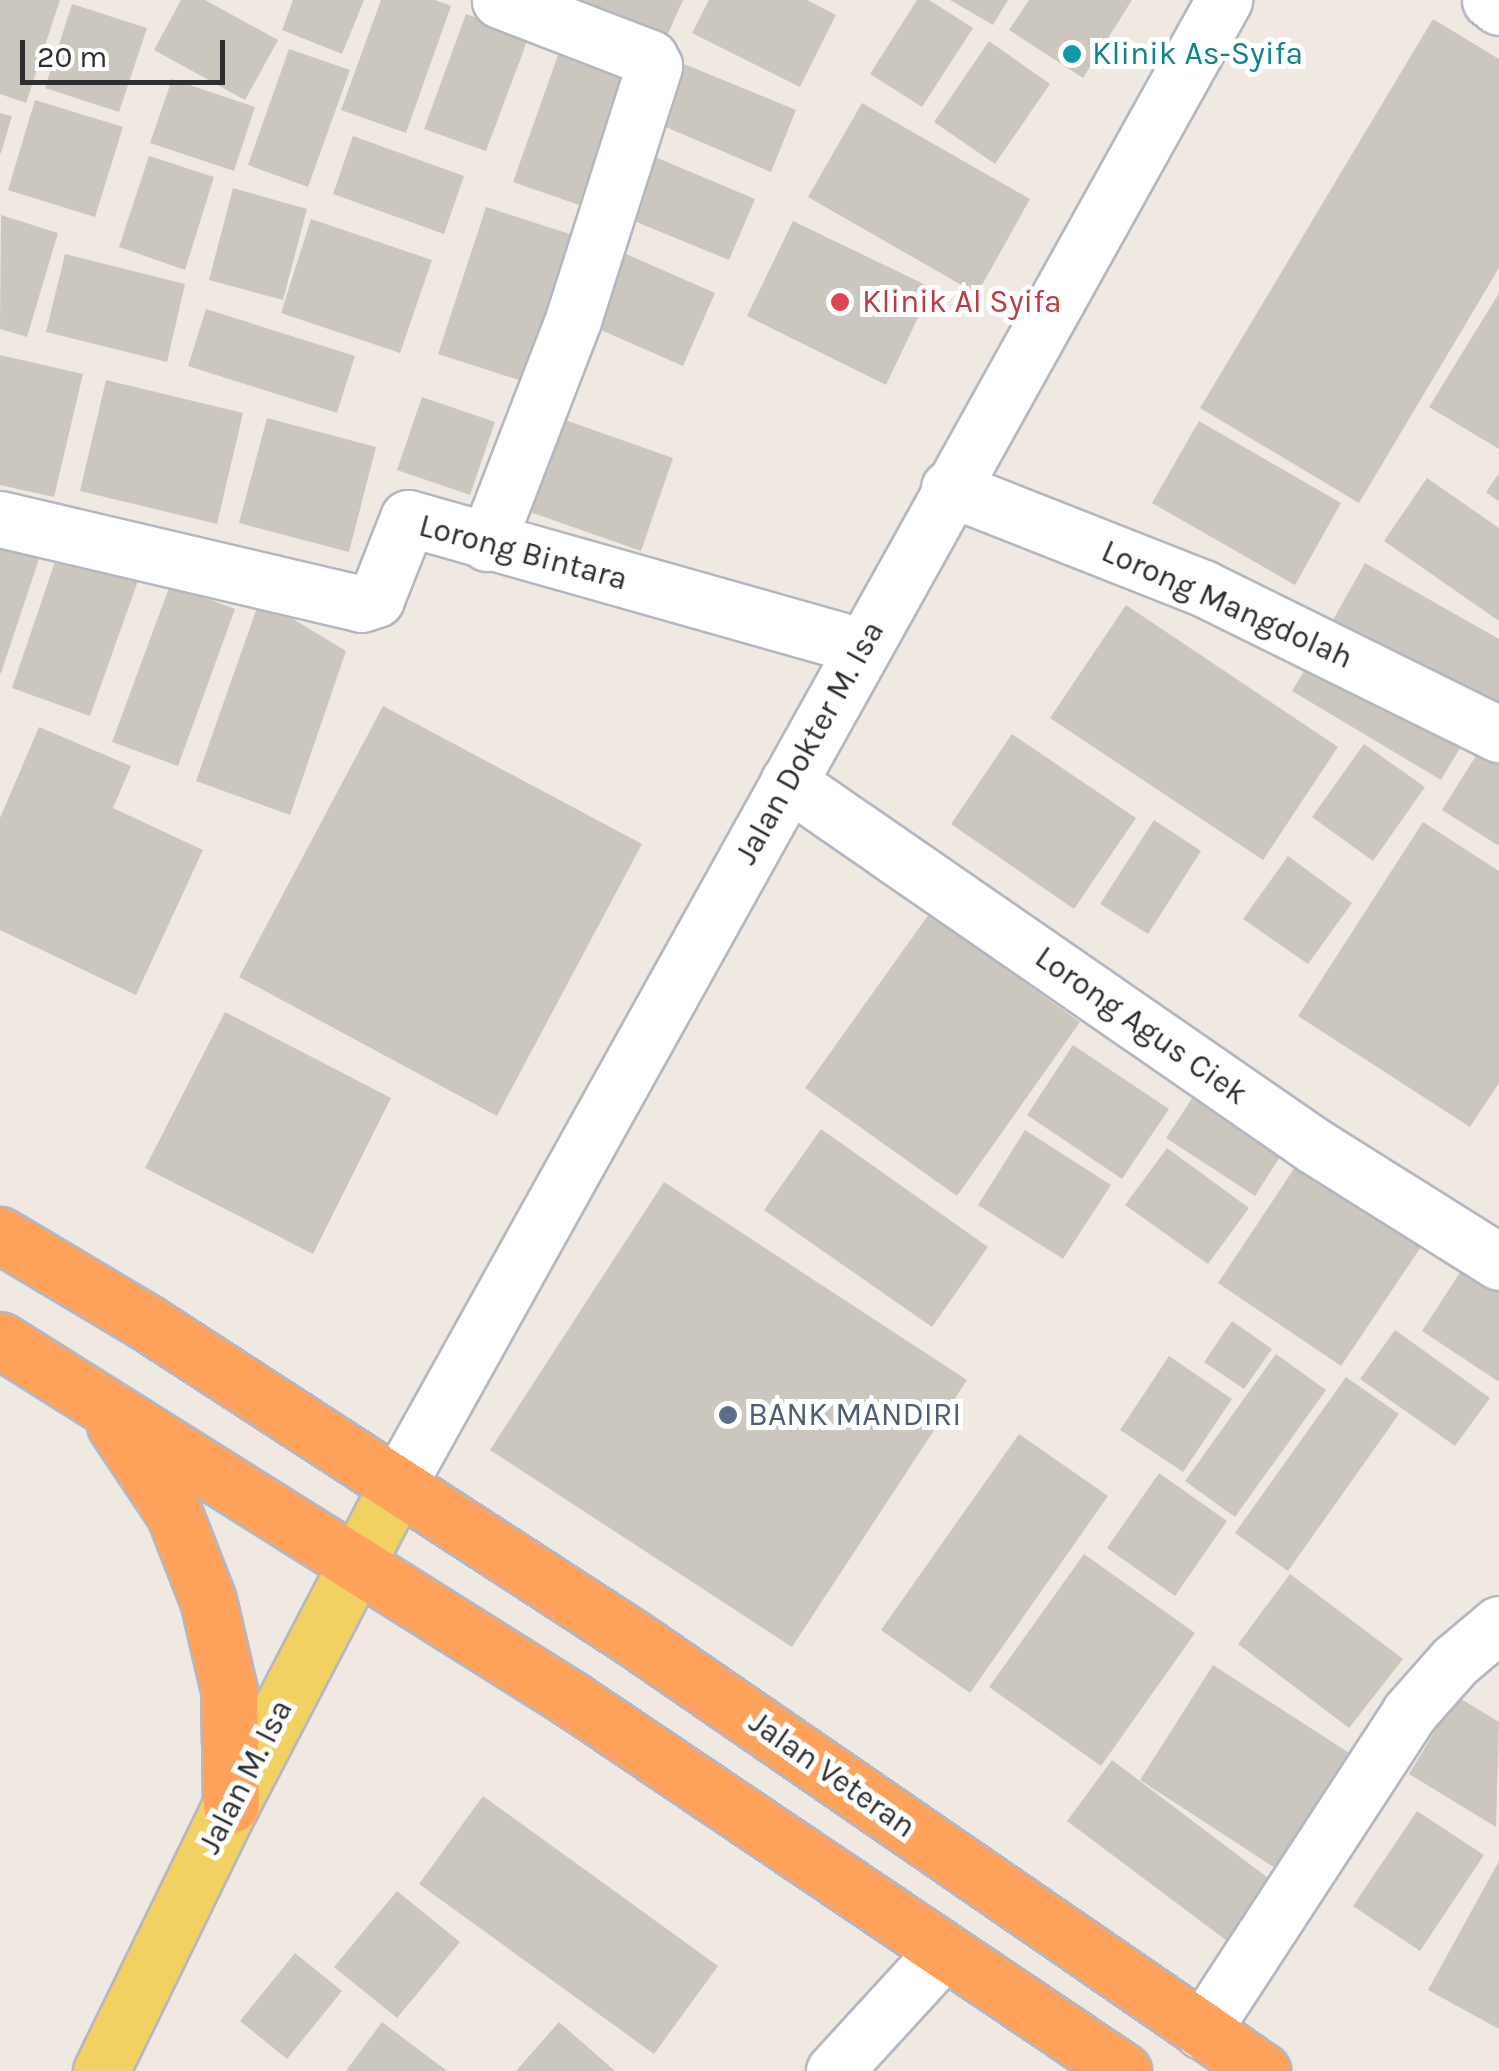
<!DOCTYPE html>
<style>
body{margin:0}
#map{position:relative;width:1499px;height:2071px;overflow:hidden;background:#efe9e1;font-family:Karla,sans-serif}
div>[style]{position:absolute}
.building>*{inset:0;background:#cbc7bf}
.roads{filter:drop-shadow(2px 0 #b4b7c1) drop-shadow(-2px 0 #b4b7c1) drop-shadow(0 2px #b4b7c1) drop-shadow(0 -2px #b4b7c1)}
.minor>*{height:55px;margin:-27.5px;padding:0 27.5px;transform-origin:27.5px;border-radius:27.5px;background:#fff}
.major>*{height:55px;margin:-27.5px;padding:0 27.5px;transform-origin:27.5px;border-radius:27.5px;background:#f2d163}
.highway>*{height:55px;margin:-27.5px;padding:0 27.5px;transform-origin:27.5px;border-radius:27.5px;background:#ffa35c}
.dots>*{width:28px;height:28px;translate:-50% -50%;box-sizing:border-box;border:5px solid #fff;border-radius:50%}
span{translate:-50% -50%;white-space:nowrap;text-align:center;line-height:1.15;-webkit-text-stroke:10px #fff;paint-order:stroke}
.culture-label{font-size:32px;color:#0d838f}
.left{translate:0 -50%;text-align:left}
.health-label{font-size:32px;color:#be3a42}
.street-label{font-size:32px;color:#2e2e2e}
.service-label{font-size:32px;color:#4e5e75}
.scale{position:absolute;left:20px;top:40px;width:205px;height:45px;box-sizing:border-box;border:5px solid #2e2e2e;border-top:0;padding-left:12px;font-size:30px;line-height:35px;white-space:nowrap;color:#2e2e2e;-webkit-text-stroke:8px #fff;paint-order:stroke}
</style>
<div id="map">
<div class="building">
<i style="clip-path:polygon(0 0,60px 0,26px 103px,0 94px)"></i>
<i style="clip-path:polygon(181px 0,205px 0,278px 40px,245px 100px,154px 50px)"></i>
<i style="clip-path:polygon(293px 0,364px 0,342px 54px,282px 30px)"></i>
<i style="clip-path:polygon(381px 0,435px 0,451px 6px,406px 133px,341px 110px)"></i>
<i style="clip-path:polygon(580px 0,683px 0,663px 45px,577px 8px)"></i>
<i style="clip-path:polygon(709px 0,807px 0,836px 15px,800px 87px,692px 33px)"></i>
<i style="clip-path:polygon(917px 0,929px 0,973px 28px,922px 107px,870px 74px)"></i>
<i style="clip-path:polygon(950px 0,1008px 0,993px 25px)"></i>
<i style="clip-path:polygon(1029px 0,1132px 0,1083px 78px,1009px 30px)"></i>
<i style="clip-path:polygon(72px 4px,147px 28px,119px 112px,45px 88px)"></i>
<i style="clip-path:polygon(466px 14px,529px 36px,486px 151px,424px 129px)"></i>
<i style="clip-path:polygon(1433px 19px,1499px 59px,1499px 268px,1359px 503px,1200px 408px)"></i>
<i style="clip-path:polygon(989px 41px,1050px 84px,995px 164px,934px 122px)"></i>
<i style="clip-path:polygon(562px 44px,627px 68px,579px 205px,513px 182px)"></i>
<i style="clip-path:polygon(289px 49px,350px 70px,308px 187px,248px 165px)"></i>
<i style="clip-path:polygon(672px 59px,796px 110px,771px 172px,647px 119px)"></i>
<i style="clip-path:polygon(172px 79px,255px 107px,234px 171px,150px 143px)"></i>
<i style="clip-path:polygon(35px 100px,123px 127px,95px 217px,8px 190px)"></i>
<i style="clip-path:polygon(862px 103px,1030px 199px,977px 294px,808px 197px)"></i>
<i style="clip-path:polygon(0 113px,12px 116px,1px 153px,0 153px)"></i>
<i style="clip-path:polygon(353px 136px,464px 176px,444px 234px,333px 194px)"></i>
<i style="clip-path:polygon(149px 156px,214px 177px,185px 270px,119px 247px)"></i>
<i style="clip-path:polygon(655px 157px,755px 199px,729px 260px,629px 219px)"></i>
<i style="clip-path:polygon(233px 188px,307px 209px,283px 300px,209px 280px)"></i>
<i style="clip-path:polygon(486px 207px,579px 237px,531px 384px,438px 354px)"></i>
<i style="clip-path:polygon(1px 215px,58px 233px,27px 337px,0 329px)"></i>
<i style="clip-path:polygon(311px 219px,432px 260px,400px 353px,281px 313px)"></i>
<i style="clip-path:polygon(793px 221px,932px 288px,886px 385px,747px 316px)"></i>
<i style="clip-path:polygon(617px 250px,715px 293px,683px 366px,585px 323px)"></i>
<i style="clip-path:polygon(65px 254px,185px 284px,167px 362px,46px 332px)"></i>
<i style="clip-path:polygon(1499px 293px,1499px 449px,1429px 407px)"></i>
<i style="clip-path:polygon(206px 309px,355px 356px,337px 413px,188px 366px)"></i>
<i style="clip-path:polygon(0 355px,83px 374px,54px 497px,0 485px)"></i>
<i style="clip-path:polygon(106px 380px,243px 413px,217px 524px,80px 491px)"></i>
<i style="clip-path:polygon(422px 397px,495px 422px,470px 495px,397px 470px)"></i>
<i style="clip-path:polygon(545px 413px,673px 458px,641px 551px,513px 506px)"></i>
<i style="clip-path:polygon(267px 418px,376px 447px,349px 552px,239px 523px)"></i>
<i style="clip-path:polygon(1199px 421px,1341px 503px,1295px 585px,1152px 503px)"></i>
<i style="clip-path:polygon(1499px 473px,1499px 502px,1486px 492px)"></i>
<i style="clip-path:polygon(1427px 478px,1499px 528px,1499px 621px,1384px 541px)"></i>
<i style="clip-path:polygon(0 526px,45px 541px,1px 673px,0 673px)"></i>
<i style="clip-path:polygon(59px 550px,139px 578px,90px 716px,12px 688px)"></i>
<i style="clip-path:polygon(1365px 563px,1499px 639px,1499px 711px,1329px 627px)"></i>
<i style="clip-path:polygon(170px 585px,235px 609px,178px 766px,112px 742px)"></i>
<i style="clip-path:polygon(260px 599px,346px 651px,290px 815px,196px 781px)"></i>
<i style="clip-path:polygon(1126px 605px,1338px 747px,1263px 860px,1050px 718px)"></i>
<i style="clip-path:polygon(1316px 651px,1466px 738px,1441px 780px,1292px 691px)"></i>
<i style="clip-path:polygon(383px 706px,642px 844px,497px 1116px,239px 977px)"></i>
<i style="clip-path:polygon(39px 727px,131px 766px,113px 808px,203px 850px,136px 995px,0 930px,0 818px)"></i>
<i style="clip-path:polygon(1012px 734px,1136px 818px,1074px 909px,951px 824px)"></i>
<i style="clip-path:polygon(1364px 744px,1425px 787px,1373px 861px,1312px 817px)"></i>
<i style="clip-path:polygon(1482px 746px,1499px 756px,1499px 846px,1442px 810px)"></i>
<i style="clip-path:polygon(1154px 820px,1201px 851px,1148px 934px,1100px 904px)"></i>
<i style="clip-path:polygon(1423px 822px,1499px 871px,1499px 1083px,1470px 1127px,1298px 1016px)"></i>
<i style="clip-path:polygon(1288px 856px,1352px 903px,1308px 964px,1243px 919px)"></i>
<i style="clip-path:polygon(929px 914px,1080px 1022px,957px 1196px,805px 1088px)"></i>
<i style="clip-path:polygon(225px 1012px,391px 1098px,313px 1254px,145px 1168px)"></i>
<i style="clip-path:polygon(1073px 1045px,1169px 1109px,1122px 1179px,1027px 1115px)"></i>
<i style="clip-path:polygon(1204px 1080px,1292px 1138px,1255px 1196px,1166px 1138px)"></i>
<i style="clip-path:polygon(821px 1129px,988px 1247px,932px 1327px,764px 1210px)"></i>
<i style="clip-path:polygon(1025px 1130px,1111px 1185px,1063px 1259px,978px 1205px)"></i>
<i style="clip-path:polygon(1167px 1148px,1249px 1208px,1208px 1264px,1125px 1205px)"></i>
<i style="clip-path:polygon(1299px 1161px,1423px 1244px,1341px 1366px,1218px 1283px)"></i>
<i style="clip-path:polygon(664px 1182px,967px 1380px,792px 1647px,490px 1450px)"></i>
<i style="clip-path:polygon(1470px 1257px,1499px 1277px,1499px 1382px,1422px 1331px)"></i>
<i style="clip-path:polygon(1232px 1321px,1272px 1349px,1244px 1389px,1204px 1362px)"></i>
<i style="clip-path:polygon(1395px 1330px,1490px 1398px,1455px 1446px,1360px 1379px)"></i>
<i style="clip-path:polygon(1276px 1354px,1326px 1390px,1235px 1517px,1185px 1481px)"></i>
<i style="clip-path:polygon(1169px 1356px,1232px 1399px,1183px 1472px,1120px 1430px)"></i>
<i style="clip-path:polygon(1346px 1377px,1399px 1414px,1288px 1571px,1235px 1533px)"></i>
<i style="clip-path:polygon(1019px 1434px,1108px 1496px,970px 1693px,881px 1630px)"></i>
<i style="clip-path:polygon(1159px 1473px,1227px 1521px,1175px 1596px,1107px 1548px)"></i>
<i style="clip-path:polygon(1084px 1554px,1195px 1633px,1101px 1766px,989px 1687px)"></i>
<i style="clip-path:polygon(1290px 1574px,1403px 1659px,1349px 1728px,1238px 1644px)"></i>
<i style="clip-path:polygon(1213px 1665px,1360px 1760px,1286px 1875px,1140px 1780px)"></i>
<i style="clip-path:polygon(1456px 1696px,1499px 1722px,1496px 1827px,1409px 1774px)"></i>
<i style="clip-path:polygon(1112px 1760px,1272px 1881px,1227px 1941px,1067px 1821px)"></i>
<i style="clip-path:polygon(483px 1796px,718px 1966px,654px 2054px,419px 1884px)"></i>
<i style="clip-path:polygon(1417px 1811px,1484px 1855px,1420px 1951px,1353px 1906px)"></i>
<i style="clip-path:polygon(1499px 1861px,1499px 2029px,1428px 1990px)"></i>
<i style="clip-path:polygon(397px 1891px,460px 1942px,397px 2018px,334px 1967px)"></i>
<i style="clip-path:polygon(295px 1953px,342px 1991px,287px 2059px,240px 2021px)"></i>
<i style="clip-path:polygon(382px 2022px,447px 2071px,346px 2071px)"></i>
<i style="clip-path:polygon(559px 2022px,615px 2071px,516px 2071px)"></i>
</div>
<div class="roads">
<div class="minor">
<i style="left:1490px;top:0;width:11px;rotate:38deg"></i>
<i style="left:949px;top:488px;width:273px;rotate:21.5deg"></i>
<i style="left:1203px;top:588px;width:330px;rotate:26.3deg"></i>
<i style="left:0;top:519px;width:371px;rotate:13.2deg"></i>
<i style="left:361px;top:604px;width:16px;rotate:-18deg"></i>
<i style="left:376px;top:599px;width:87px;rotate:-68.4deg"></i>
<i style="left:408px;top:518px;width:473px;rotate:15.8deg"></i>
<i style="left:487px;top:543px;width:239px;rotate:-68.9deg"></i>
<i style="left:573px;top:320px;width:267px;rotate:-72.3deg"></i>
<i style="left:654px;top:66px;width:9px;rotate:-117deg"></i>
<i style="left:650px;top:58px;width:161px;rotate:-158.9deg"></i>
<i style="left:788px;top:782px;width:642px;rotate:34.66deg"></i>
<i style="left:1316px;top:1147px;width:216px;rotate:32.1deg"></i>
<i style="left:397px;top:1486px;width:1701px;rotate:-60.9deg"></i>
<i style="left:1202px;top:2031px;width:379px;rotate:-56.9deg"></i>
<i style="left:1409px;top:1713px;width:69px;rotate:-48.5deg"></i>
<i style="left:1455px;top:1661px;width:57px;rotate:-40.1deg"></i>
<i style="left:834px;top:2071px;width:163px;rotate:-47.5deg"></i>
</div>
<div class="major">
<i style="left:101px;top:2071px;width:296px;rotate:-64deg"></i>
<i style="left:231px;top:1805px;width:360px;rotate:-62.5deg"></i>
</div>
<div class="highway">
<i style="left:0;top:1235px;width:170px;rotate:30.8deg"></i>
<i style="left:146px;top:1322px;width:581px;rotate:32.98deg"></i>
<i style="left:633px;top:1638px;width:764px;rotate:34.54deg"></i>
<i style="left:0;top:1340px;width:674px;rotate:32.16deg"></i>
<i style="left:571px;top:1699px;width:666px;rotate:33.98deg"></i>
<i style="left:115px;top:1425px;width:106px;rotate:56.2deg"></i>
<i style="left:174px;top:1513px;width:93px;rotate:68.7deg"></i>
<i style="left:208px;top:1600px;width:92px;rotate:76.9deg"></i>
<i style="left:229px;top:1690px;width:115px;rotate:89deg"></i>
</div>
</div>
<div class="dots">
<i style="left:1072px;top:54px;background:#0f9aa8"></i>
<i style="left:840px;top:302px;background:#e0444e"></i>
<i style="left:728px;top:1415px;background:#5c6f8a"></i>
</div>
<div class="culture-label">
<span class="left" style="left:1092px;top:54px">Klinik As-Syifa</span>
</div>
<div class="health-label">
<span class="left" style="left:862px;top:302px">Klinik Al Syifa</span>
</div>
<div class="street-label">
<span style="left:523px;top:553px;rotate:15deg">Lorong Bintara</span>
<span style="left:1227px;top:605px;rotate:24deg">Lorong Mangdolah</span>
<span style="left:810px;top:743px;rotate:-61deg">Jalan Dokter M. Isa</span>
<span style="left:1141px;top:1026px;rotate:35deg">Lorong Agus Ciek</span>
<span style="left:832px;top:1775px;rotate:35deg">Jalan Veteran</span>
<span style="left:246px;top:1777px;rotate:-63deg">Jalan M. Isa</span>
</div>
<div class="service-label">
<span class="left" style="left:748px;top:1415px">BANK MANDIRI</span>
</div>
<div class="scale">20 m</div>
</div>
